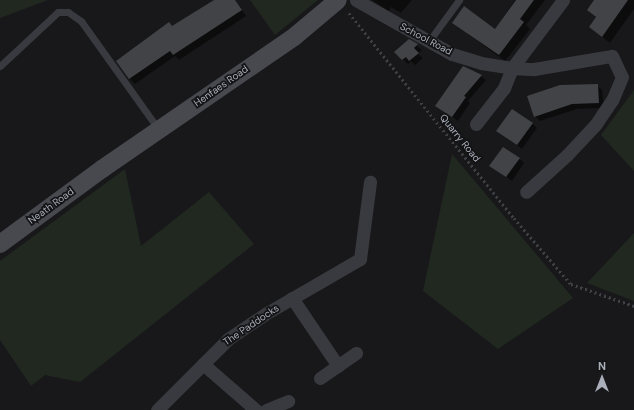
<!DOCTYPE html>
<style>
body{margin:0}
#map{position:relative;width:634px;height:410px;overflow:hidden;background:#18181a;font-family:"DM Sans",sans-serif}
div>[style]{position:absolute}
.green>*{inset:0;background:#202820}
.shadow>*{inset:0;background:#0007}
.building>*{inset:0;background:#424347}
.path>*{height:2.5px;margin-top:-1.25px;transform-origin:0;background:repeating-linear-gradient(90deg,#3f4146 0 2px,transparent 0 5px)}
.lane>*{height:7px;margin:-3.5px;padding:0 3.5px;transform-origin:3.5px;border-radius:3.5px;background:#393a3f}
.street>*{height:13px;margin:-6.5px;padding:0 6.5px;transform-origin:6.5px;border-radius:6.5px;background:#393a3f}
.secondary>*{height:18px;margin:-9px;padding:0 9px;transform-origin:9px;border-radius:9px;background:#47494f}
span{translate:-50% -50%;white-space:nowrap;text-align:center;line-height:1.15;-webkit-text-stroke:3.5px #131315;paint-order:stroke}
.street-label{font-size:10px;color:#aaafba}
.north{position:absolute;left:582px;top:358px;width:40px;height:40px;-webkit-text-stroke:3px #131315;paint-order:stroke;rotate:0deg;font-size:11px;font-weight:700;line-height:16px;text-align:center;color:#aaafba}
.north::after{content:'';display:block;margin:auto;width:14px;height:18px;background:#aaafba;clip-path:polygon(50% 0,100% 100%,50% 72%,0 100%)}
</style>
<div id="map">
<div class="green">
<i style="clip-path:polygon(0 0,48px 0,0 18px)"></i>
<i style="clip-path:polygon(250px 0,318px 0,275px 35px)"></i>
<i style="clip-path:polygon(634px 90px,634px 171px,601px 135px)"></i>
<i style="clip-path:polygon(452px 154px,573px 298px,498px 349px,423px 291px)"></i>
<i style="clip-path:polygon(125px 169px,141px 246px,209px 192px,254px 244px,80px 382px,45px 375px,31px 386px,0 340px,0 261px)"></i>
<i style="clip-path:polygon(634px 233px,634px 301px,587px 283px)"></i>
</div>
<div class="shadow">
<i style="clip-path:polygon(216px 0,235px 0,246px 16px,179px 60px,175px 56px,135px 84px,130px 79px,117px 61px)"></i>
<i style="clip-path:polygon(372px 0,412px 0,401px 13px,391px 7px,389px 11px)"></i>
<i style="clip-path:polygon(515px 0,545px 0,526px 25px,530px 29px,505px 61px,453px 23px,495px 30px)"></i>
<i style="clip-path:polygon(596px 0,634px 0,634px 9px,610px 43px,590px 27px,596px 18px,588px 10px)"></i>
<i style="clip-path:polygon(409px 40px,422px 50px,418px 54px,423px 58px,415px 65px,411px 61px,408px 64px,396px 52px)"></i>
<i style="clip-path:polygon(481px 76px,486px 80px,468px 101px,470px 103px,458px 121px,437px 106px)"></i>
<i style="clip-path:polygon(597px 85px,602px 90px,604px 108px,577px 109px,540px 121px,535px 116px)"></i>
<i style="clip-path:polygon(532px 123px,537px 128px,522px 149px,498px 131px)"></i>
<i style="clip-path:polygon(519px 158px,524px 163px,512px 181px,491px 166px)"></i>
</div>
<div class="building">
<i style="clip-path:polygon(214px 0,235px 0,242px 10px,173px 55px,170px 51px,129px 79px,116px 61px,169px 22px,172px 26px)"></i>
<i style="clip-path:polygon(516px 0,534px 0,520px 19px,524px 22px,499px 55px,452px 23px,464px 6px,495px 29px)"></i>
<i style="clip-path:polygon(594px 0,628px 0,602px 37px,589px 27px,596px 17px,587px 10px)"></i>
<i style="clip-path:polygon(409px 39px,418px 44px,414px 48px,419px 53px,409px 61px,406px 57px,402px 60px,394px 52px)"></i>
<i style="clip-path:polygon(463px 66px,482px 75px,464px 96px,466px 97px,452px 117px,435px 106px)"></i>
<i style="clip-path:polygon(598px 84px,599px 103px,572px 104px,534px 117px,527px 96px,560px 85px)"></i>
<i style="clip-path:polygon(512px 109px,533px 123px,517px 145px,496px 131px)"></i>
<i style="clip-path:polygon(503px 147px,520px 158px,506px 177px,489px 166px)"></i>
</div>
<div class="path">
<i style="left:349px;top:13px;width:263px;rotate:51.2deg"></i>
<i style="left:514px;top:218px;width:87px;rotate:49.2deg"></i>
<i style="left:571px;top:284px;width:67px;rotate:19.2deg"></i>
</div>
<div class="lane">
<i style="left:429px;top:41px;width:51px;rotate:-53.8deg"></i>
<i style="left:0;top:66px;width:79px;rotate:-43deg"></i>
<i style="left:58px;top:12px;width:10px"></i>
<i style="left:68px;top:12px;width:16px;rotate:35deg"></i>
<i style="left:81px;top:21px;width:134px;rotate:54.4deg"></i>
</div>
<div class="street">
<i style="left:356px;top:0;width:110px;rotate:29.4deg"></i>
<i style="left:452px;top:54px;width:30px;rotate:17deg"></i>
<i style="left:481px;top:63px;width:31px;rotate:9deg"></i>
<i style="left:512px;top:68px;width:85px;rotate:-53.1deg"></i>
<i style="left:476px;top:124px;width:46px;rotate:-52.1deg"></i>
<i style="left:504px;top:88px;width:22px;rotate:-68deg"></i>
<i style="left:512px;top:68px;width:22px;rotate:3deg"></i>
<i style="left:534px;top:69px;width:79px;rotate:-9.5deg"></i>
<i style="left:612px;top:56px;width:23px;rotate:65deg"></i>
<i style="left:622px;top:77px;width:25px;rotate:113deg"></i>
<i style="left:612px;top:100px;width:29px;rotate:124deg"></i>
<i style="left:596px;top:124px;width:42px;rotate:133.1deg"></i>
<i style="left:567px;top:155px;width:55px;rotate:137.9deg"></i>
<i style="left:292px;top:298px;width:82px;rotate:55.9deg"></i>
<i style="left:203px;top:364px;width:70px;rotate:41deg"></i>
<i style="left:320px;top:378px;width:44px;rotate:-34.8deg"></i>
<i style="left:157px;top:410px;width:100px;rotate:-45deg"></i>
<i style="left:228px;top:339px;width:45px;rotate:-34deg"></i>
<i style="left:265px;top:314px;width:110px;rotate:-30.1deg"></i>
<i style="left:360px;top:259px;width:78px;rotate:-82.6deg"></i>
<i style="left:266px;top:410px;width:24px;rotate:-22deg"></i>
</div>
<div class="secondary">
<i style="left:0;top:244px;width:127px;rotate:-36.3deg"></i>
<i style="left:102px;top:169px;width:233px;rotate:-34.5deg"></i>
<i style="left:294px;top:37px;width:57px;rotate:-40.1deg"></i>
</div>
<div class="street-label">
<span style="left:426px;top:39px;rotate:28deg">School Road</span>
<span style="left:221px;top:86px;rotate:-35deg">Henfaes Road</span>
<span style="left:460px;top:138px;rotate:51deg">Quarry Road</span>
<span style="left:51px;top:206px;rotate:-36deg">Neath Road</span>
<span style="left:251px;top:325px;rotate:-34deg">The Paddocks</span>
</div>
<div class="north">N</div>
</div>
